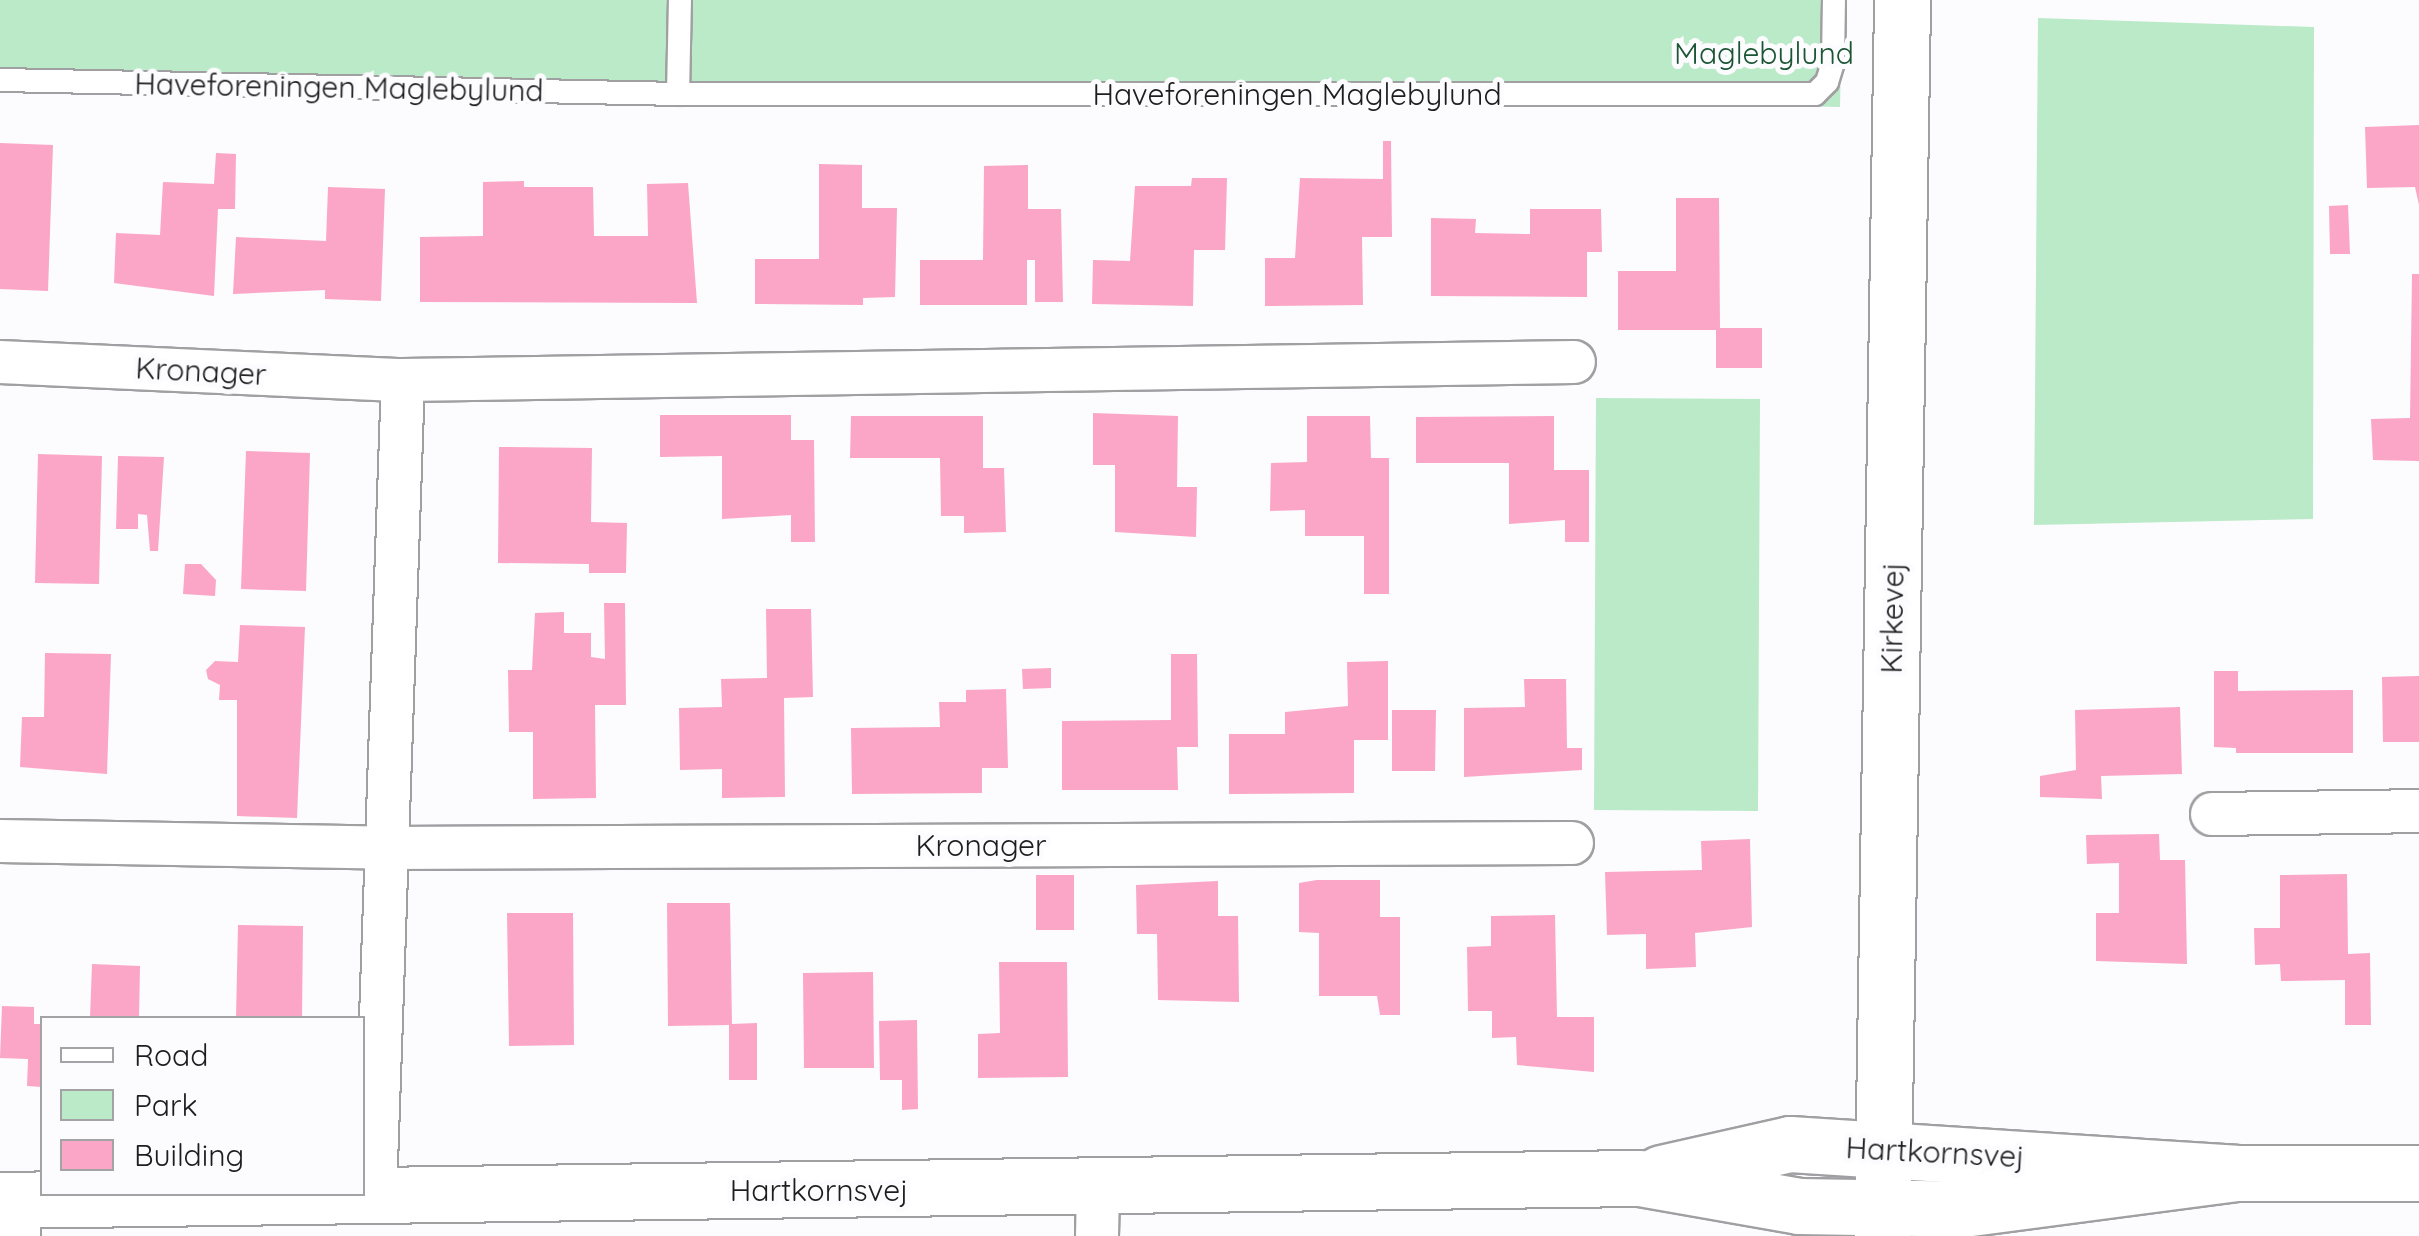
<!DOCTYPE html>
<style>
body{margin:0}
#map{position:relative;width:2419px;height:1236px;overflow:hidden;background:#fcfbfe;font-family:Quicksand,sans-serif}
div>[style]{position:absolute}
.green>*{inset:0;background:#baeac8}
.building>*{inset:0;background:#fba6c6}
.roads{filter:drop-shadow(2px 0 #a09fa2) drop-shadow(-2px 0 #a09fa2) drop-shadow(0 2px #a09fa2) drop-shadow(0 -2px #a09fa2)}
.lane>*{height:22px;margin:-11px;padding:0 11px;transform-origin:11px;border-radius:11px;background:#fff}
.street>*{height:42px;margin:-21px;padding:0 21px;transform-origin:21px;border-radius:21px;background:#fff}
.secondary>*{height:55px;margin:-27.5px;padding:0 27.5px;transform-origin:27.5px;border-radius:27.5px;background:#fff}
span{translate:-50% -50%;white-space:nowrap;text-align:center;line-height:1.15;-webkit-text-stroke:10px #fcfbfe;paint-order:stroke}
.park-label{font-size:30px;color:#1b5534}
.street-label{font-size:30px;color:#1d1d1e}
.legend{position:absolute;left:40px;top:1016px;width:325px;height:180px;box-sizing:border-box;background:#fcfbfe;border:2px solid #a3a2a4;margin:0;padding:12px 18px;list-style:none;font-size:30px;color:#1d1d1e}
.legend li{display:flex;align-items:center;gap:20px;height:50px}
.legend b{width:50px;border:2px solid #a3a2a4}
</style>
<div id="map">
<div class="green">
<i style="clip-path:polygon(0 0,1842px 0,1840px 107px,0 69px)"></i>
<i style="clip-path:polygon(2038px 18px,2314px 27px,2313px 519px,2034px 525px)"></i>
<i style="clip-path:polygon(1596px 398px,1760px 399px,1758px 811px,1594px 810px)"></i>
</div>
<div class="building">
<i style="clip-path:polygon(2419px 125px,2419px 205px,2415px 187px,2367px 188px,2365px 127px)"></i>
<i style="clip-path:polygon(1383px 141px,1391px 141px,1392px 237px,1362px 237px,1363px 305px,1265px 306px,1265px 258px,1295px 258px,1300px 178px,1383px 179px)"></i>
<i style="clip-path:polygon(0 143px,53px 145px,48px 291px,0 289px)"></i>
<i style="clip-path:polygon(216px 153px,236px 154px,235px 209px,218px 209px,214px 296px,114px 283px,116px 233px,160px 235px,163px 182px,214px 184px)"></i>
<i style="clip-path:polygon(819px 164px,862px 165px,862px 208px,897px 208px,895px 297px,863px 298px,863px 305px,755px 304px,755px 259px,819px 259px)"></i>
<i style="clip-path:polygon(1028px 165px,1028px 209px,1061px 209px,1063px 302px,1035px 302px,1035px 260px,1027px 260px,1027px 305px,920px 305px,920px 260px,983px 260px,984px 166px)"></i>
<i style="clip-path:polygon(1192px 178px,1227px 178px,1225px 250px,1194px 250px,1193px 306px,1092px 304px,1093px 260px,1130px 261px,1135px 186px,1191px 186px)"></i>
<i style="clip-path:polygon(524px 181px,524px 187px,593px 187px,594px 236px,648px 236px,647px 184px,688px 183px,697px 303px,420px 302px,420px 237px,483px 236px,483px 182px)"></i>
<i style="clip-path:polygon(328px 187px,385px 189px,381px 301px,325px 299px,325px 290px,233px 294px,236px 237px,326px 241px)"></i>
<i style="clip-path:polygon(1676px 198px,1719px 198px,1720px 328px,1762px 328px,1762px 368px,1716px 368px,1716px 330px,1618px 330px,1618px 271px,1676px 271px)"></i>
<i style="clip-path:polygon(2348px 205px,2350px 254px,2330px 254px,2329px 206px)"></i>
<i style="clip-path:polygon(1530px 209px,1601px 209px,1602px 252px,1587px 252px,1587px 297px,1431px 296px,1431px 218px,1476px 219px,1475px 233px,1530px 234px)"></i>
<i style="clip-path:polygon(2412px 274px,2419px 274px,2419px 461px,2373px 460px,2371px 419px,2410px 418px)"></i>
<i style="clip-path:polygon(1093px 413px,1178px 416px,1177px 487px,1197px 487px,1196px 537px,1115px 532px,1115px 465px,1093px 465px)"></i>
<i style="clip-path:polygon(660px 415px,791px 415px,791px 440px,814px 440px,815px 542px,791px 542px,791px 515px,722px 519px,722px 456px,660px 457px)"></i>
<i style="clip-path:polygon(851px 416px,983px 416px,983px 468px,1004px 468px,1006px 532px,964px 533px,964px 516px,941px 516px,940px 458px,850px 458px)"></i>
<i style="clip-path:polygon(1307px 416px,1370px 416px,1371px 458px,1389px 458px,1389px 594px,1364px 594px,1364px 536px,1305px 536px,1305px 510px,1270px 511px,1271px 463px,1307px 462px)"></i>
<i style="clip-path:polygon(1554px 416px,1554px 470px,1589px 470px,1589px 542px,1565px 542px,1565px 520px,1509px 524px,1509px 463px,1416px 463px,1416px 417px)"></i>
<i style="clip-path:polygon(499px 447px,592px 448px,591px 522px,627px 523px,626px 573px,589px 573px,589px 564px,498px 563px)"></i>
<i style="clip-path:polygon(246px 451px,310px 453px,306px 591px,241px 589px)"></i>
<i style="clip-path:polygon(38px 454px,102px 456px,99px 584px,35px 583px)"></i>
<i style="clip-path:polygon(118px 456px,164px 457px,158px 551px,150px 551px,147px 515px,138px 514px,138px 529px,116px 529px)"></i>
<i style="clip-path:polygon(185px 564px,201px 564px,216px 580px,215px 596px,183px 594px)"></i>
<i style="clip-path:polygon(604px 603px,625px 603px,626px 705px,595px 705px,596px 798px,533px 799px,533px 732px,509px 732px,508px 670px,532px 670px,535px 613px,564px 612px,564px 633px,591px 633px,591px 657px,605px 659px)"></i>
<i style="clip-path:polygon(766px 609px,811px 609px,813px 697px,784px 698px,785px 797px,722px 798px,722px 769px,680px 770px,679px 708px,722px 707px,721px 679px,767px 678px)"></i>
<i style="clip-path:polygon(240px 625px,305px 627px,297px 818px,237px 816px,237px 700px,219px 700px,220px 685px,208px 679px,206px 670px,215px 661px,238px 662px)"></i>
<i style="clip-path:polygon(45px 653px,111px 654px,107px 774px,20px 767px,22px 717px,44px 717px)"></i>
<i style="clip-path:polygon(1171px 654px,1197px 654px,1198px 747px,1177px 747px,1178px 790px,1062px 790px,1062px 721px,1171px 720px)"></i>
<i style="clip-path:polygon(1388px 661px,1388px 740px,1354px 740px,1354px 793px,1229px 794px,1229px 734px,1285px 734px,1285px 712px,1348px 706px,1347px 662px)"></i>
<i style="clip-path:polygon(1051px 668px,1051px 688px,1023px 689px,1022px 669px)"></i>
<i style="clip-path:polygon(2214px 671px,2238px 671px,2238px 691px,2353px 690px,2353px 753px,2236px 753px,2236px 748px,2214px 747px)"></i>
<i style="clip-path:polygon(2419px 676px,2419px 742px,2383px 742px,2382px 677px)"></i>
<i style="clip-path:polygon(1524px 679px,1566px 679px,1567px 748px,1582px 748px,1582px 770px,1464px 777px,1464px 708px,1525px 707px)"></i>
<i style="clip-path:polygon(1006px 689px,1008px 768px,982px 768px,982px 793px,852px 794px,851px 728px,940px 727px,939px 702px,966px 702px,966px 690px)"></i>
<i style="clip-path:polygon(2180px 707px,2182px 774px,2101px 776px,2102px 799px,2040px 797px,2040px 776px,2076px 770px,2075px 710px)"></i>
<i style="clip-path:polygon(1392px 710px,1436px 710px,1435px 771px,1392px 771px)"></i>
<i style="clip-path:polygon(2159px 834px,2160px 860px,2185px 860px,2187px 964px,2096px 961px,2096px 913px,2119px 913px,2119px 863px,2087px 864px,2086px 835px)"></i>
<i style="clip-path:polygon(1750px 839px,1752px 927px,1695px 933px,1696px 967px,1646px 969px,1646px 934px,1607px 935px,1605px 872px,1702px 870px,1701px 841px)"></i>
<i style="clip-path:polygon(2347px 874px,2348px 954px,2370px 953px,2371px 1025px,2345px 1025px,2345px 980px,2281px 981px,2280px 964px,2255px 965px,2254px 928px,2280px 928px,2280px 875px)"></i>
<i style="clip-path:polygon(1036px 875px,1074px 875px,1074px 930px,1036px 930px)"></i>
<i style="clip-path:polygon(1317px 880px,1380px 880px,1380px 917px,1400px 917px,1400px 1015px,1380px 1015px,1377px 996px,1319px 996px,1319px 933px,1299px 932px,1299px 883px)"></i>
<i style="clip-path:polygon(1218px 881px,1218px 916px,1238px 916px,1239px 1002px,1158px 1000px,1157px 934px,1137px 934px,1136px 885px)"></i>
<i style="clip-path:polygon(667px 903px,730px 903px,732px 1024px,757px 1023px,757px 1080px,729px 1080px,729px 1025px,668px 1026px)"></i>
<i style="clip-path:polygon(507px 913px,573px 913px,574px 1045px,509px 1046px)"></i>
<i style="clip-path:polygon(1555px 915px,1557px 1017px,1594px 1017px,1594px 1072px,1517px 1065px,1516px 1037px,1492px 1038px,1492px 1011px,1468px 1011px,1467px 947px,1491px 946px,1491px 916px)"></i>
<i style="clip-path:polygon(238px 925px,303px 926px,302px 1018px,236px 1018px)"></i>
<i style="clip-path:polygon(999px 962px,1067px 962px,1068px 1077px,978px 1078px,978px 1034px,1000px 1033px)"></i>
<i style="clip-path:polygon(92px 964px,140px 966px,139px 1018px,90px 1018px)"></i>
<i style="clip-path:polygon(873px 972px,874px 1068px,804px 1068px,803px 973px)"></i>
<i style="clip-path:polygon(2px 1006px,34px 1007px,34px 1024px,42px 1024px,42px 1087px,27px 1086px,28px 1059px,0 1058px)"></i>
<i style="clip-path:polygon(917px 1020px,918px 1109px,902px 1110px,902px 1080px,880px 1080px,879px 1021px)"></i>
</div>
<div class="roads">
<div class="lane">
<i style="left:0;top:80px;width:678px;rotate:1.18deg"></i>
<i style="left:678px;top:94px;width:1137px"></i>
<i style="left:1815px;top:94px;width:17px;rotate:-45deg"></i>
<i style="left:1827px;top:82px;width:21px;rotate:-73deg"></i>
<i style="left:1833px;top:62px;width:62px;rotate:-89.1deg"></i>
<i style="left:678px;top:94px;width:94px;rotate:-88.8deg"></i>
</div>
<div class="street">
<i style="left:0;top:362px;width:403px;rotate:2.6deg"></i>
<i style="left:403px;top:380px;width:1171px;rotate:-0.88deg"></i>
<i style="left:2212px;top:814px;width:207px;rotate:-0.8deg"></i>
<i style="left:0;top:841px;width:391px;rotate:1deg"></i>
<i style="left:391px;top:848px;width:1181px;rotate:-0.24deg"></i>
<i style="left:375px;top:1193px;width:813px;rotate:-88.03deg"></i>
<i style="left:19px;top:1236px;width:36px;rotate:-87deg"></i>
<i style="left:1097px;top:1236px;width:49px;rotate:-88.8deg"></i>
</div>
<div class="secondary">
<i style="left:1661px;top:1173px;width:132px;rotate:-12.7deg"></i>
<i style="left:1790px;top:1144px;width:446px;rotate:3.7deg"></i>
<i style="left:2235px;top:1173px;width:184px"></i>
<i style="left:0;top:1200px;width:1639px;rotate:-0.77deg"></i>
<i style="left:1639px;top:1178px;width:162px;rotate:9.9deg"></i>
<i style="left:1799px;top:1206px;width:164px;rotate:1deg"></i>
<i style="left:1963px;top:1209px;width:274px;rotate:-7.5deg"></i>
<i style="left:1882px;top:1236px;width:1236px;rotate:-89.07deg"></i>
</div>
</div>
<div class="park-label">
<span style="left:1764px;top:53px">Maglebylund</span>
</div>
<div class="street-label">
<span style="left:339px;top:87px;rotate:1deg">Haveforeningen Maglebylund</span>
<span style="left:1297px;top:94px">Haveforeningen Maglebylund</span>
<span style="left:201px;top:371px;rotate:3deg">Kronager</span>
<span style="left:1892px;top:618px;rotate:-89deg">Kirkevej</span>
<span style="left:981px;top:845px">Kronager</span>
<span style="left:1935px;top:1152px;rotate:3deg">Hartkornsvej</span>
<span style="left:819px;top:1190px">Hartkornsvej</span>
</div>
<ul class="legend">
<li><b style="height:12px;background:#fff"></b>Road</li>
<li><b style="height:28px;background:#baeac8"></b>Park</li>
<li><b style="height:28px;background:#fba6c6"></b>Building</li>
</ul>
</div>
